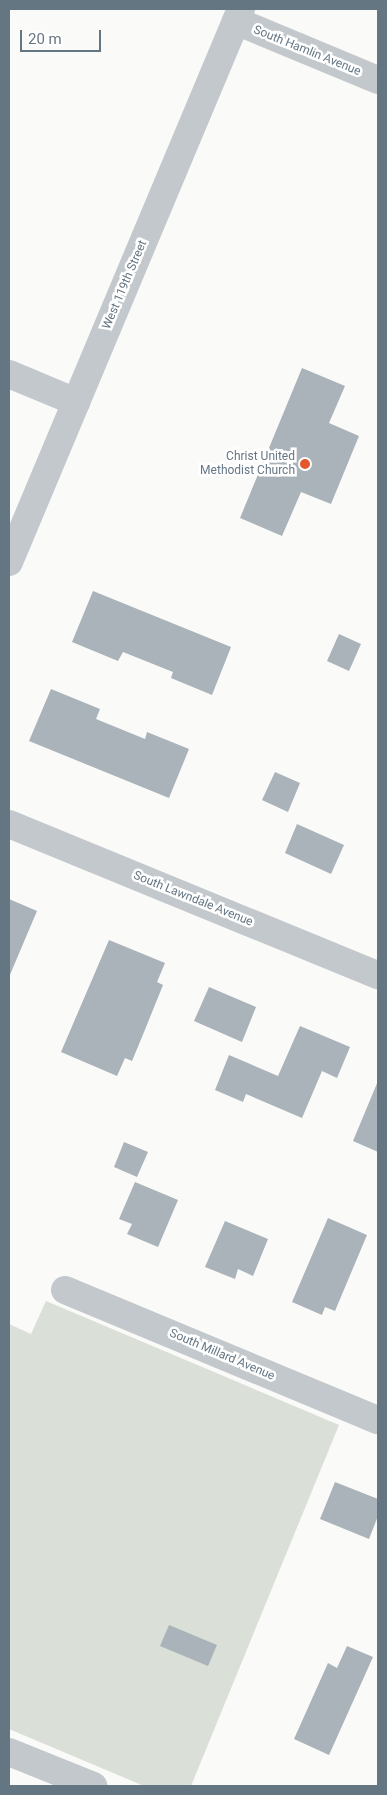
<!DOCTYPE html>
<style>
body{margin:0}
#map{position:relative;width:387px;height:1795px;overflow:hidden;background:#fafaf8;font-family:Roboto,sans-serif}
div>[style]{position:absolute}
.green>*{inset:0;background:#dadfd7}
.building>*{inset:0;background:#aab3b9}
.minor>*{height:28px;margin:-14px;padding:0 14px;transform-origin:14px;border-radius:14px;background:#c3c8cc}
.dots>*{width:14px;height:14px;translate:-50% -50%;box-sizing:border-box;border:2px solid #fff;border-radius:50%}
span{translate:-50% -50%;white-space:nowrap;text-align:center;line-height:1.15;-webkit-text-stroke:5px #fff;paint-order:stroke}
.street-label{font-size:12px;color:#657683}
.poi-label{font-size:12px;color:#657683}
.right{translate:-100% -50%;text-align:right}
.frame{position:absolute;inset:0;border:10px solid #657683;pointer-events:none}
.scale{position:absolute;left:20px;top:30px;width:81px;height:22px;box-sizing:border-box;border:2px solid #657683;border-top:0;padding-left:6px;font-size:15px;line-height:18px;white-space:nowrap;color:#657683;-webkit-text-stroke:4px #fff;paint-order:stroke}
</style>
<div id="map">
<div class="green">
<i style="clip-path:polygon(46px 1301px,339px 1425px,191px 1786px,144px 1786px,9px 1729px,9px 1324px,31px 1334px)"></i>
</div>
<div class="building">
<i style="clip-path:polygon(302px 368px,345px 386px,329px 423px,359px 436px,331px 504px,301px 492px,282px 536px,240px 518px)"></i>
<i style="clip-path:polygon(93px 591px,231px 647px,212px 695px,171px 678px,173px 672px,123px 652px,118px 661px,72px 642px)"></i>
<i style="clip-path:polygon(339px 634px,361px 644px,349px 671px,327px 661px)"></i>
<i style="clip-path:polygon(51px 689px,100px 709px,96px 719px,145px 739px,147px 732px,189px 749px,169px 798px,29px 741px)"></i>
<i style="clip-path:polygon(275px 772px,300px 783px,288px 812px,262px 800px)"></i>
<i style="clip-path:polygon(297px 824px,344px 845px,331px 874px,285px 853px)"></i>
<i style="clip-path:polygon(9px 899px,37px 911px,9px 977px)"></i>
<i style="clip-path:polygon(109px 940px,165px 963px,157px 982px,163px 985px,142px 1037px,132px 1061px,125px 1058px,117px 1076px,61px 1052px)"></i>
<i style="clip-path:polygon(209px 987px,256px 1007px,242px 1042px,194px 1021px)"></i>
<i style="clip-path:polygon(300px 1026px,350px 1047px,337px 1078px,322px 1071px,302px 1118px,246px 1094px,243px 1102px,215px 1090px,229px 1055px,278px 1076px)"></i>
<i style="clip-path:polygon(378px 1081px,378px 1152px,353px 1141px)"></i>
<i style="clip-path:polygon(124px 1142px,148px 1152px,137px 1177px,114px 1167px)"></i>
<i style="clip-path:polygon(135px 1182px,178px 1200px,158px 1247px,127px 1234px,132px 1224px,119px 1219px)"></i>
<i style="clip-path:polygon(328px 1218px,367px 1235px,335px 1311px,325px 1307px,322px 1315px,292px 1302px)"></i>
<i style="clip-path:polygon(225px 1221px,268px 1239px,253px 1276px,238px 1269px,235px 1279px,205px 1267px)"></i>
<i style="clip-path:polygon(335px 1482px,378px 1499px,378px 1516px,369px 1539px,320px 1519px)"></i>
<i style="clip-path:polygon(169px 1625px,217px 1645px,208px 1666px,160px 1646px)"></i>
<i style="clip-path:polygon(347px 1646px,373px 1657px,329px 1755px,294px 1739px,328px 1663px,337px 1668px)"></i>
</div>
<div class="minor">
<i style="left:236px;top:21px;width:154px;rotate:22.6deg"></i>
<i style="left:9px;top:374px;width:73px;rotate:22.7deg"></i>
<i style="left:9px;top:562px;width:600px;rotate:-67.24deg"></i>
<i style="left:9px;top:824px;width:399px;rotate:22.3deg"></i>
<i style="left:65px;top:1290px;width:339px;rotate:22.6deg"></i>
<i style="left:9px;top:1752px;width:91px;rotate:22deg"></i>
</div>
<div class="dots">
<i style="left:305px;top:464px;background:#e4572e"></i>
</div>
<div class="street-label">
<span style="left:307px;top:51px;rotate:22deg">South Hamlin Avenue</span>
<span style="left:125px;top:285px;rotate:-67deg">West 119th Street</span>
<span style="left:193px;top:899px;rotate:22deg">South Lawndale Avenue</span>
<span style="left:222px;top:1355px;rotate:23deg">South Millard Avenue</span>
</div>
<div class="poi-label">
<span class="right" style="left:295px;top:464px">Christ United<br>Methodist Church</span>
</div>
<div class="frame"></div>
<div class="scale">20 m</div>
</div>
